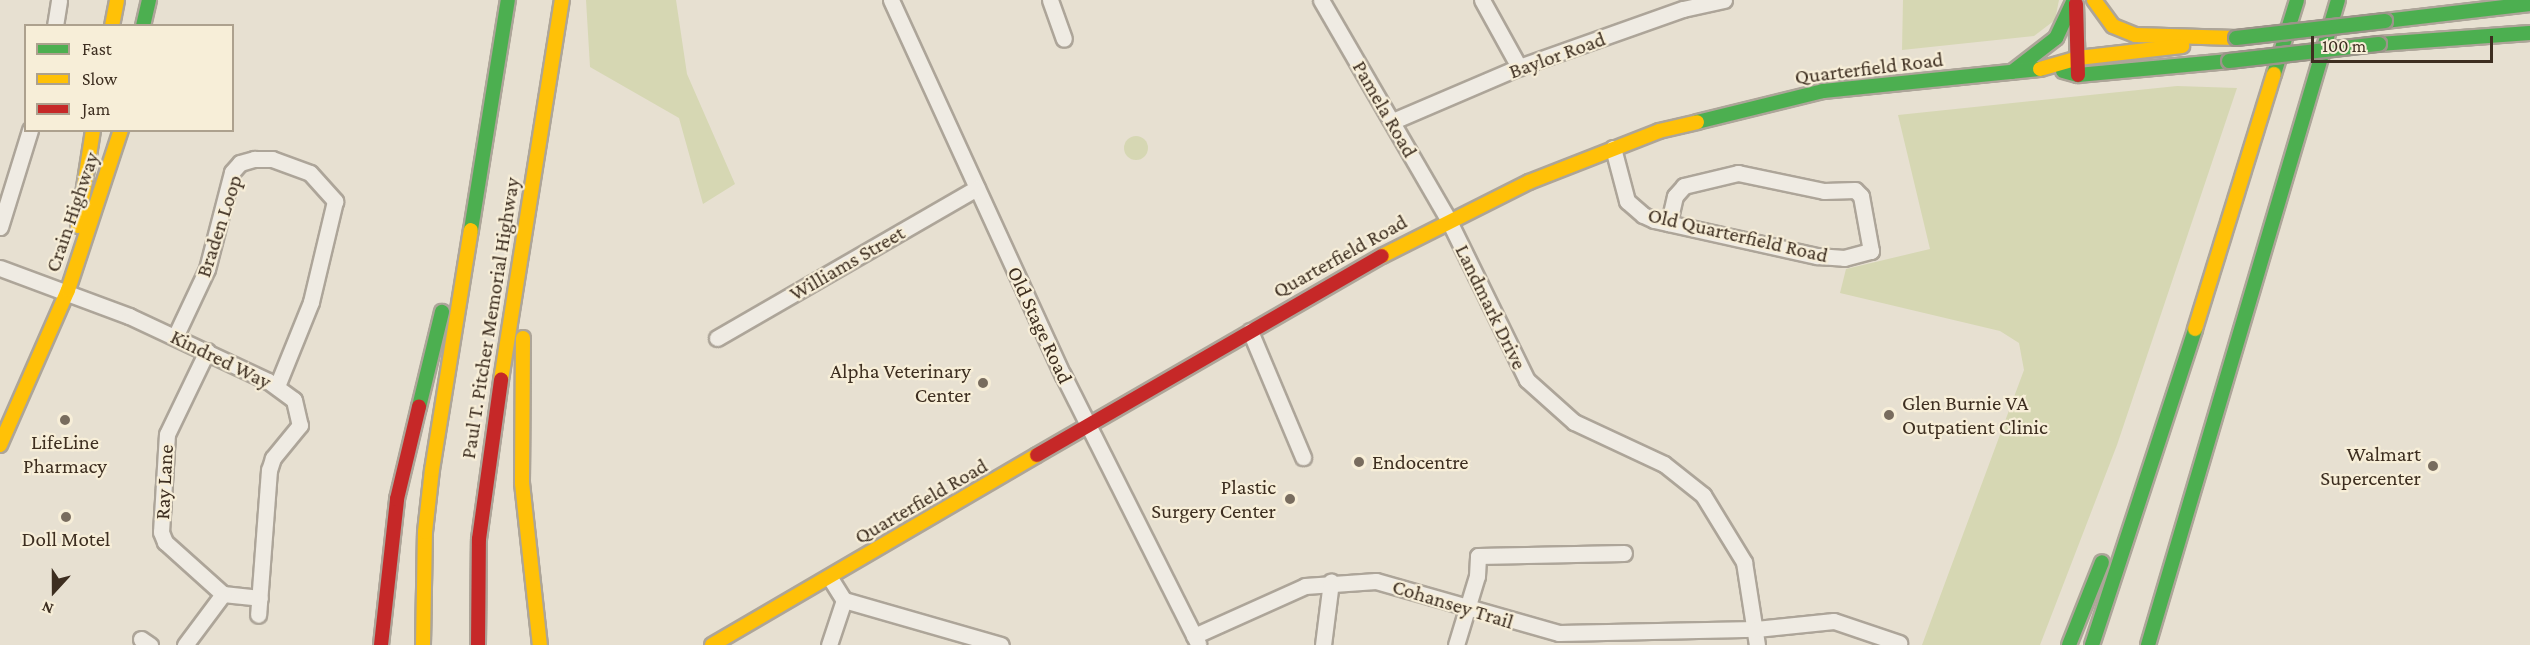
<!DOCTYPE html>
<style>
body{margin:0}
#map{position:relative;width:2530px;height:645px;overflow:hidden;background:#e7e0d1;font-family:"Crimson Pro",serif}
div>[style]{position:absolute}
.green>*{inset:0;background:#d6d7b3}
.round{border-radius:50%}
.roads{filter:drop-shadow(2px 0 #ada599) drop-shadow(-2px 0 #ada599) drop-shadow(0 2px #ada599) drop-shadow(0 -2px #ada599)}
.street>*{height:15px;margin:-7.5px;padding:0 7.5px;transform-origin:7.5px;border-radius:7.5px;background:#efebe3}
.fast>*{height:14px;margin:-7px;padding:0 7px;transform-origin:7px;border-radius:7px;background:#4caf50}
.slow>*{height:14px;margin:-7px;padding:0 7px;transform-origin:7px;border-radius:7px;background:#ffc107}
.jam>*{height:14px;margin:-7px;padding:0 7px;transform-origin:7px;border-radius:7px;background:#c62828}
.bridges{filter:drop-shadow(2px 0 #9c958a) drop-shadow(-2px 0 #9c958a) drop-shadow(0 2px #9c958a) drop-shadow(0 -2px #9c958a)}
.fast-bridge>*{height:14px;margin:-7px;padding:0 7px;transform-origin:7px;border-radius:7px;background:#4caf50}
.dots>*{width:16px;height:16px;translate:-50% -50%;box-sizing:border-box;border:3px solid #f7eed8;border-radius:50%}
span{translate:-50% -50%;white-space:nowrap;text-align:center;line-height:1.15;-webkit-text-stroke:4.5px #f7eed8;paint-order:stroke}
.street-label{font-size:21px;color:#3d2e20}
.poi-label{font-size:21px;color:#3d2e20}
.right{translate:-100% -50%;text-align:right}
.left{translate:0 -50%;text-align:left}
.legend{position:absolute;left:24px;top:24px;width:210px;height:108px;box-sizing:border-box;background:#f7eed8;border:2px solid #ada18e;margin:0;padding:8px 10px;list-style:none;font-size:18px;color:#3d2e20}
.legend li{display:flex;align-items:center;gap:12px;height:30px}
.legend b{width:30px;border:2px solid #ada18e}
.north{position:absolute;left:24px;top:561px;width:60px;height:60px;-webkit-text-stroke:4px #f7eed8;paint-order:stroke;rotate:201deg;font-size:16px;font-weight:700;line-height:24px;text-align:center;color:#3d2e20}
.north::after{content:'';display:block;margin:auto;width:21px;height:27px;background:#3d2e20;clip-path:polygon(50% 0,100% 100%,50% 72%,0 100%)}
.scale{position:absolute;left:2311px;top:36px;width:182px;height:27px;box-sizing:border-box;border:3px solid #3d2e20;border-top:0;padding-left:8px;font-size:18px;line-height:21px;white-space:nowrap;color:#3d2e20;-webkit-text-stroke:4px #f7eed8;paint-order:stroke}
</style>
<div id="map">
<div class="green">
<i style="clip-path:polygon(586px 0,676px 0,687px 74px,735px 184px,703px 204px,679px 118px,590px 67px)"></i>
<i style="clip-path:polygon(1903px 0,2059px 0,2055px 20px,2034px 36px,1902px 50px)"></i>
<i style="clip-path:polygon(2177px 86px,2237px 88px,2117px 445px,2040px 645px,1922px 645px,2024px 370px,2019px 343px,2000px 331px,1840px 293px,1846px 269px,1930px 249px,1898px 115px)"></i>
<i class="round" style="left:1124px;top:136px;width:24px;height:24px"></i>
</div>
<div class="roads">
<div class="street">
<i style="left:891px;top:0;width:413px;rotate:65.4deg"></i>
<i style="left:1063px;top:375px;width:301px;rotate:63.3deg"></i>
<i style="left:1050px;top:0;width:41px;rotate:70.3deg"></i>
<i style="left:1321px;top:0;width:253px;rotate:59.9deg"></i>
<i style="left:1448px;top:219px;width:179px;rotate:63.9deg"></i>
<i style="left:1527px;top:380px;width:63px;rotate:41.8deg"></i>
<i style="left:1574px;top:422px;width:99px;rotate:25deg"></i>
<i style="left:1664px;top:464px;width:50px;rotate:38.5deg"></i>
<i style="left:1703px;top:495px;width:79px;rotate:58.5deg"></i>
<i style="left:1744px;top:562px;width:84px;rotate:81.1deg"></i>
<i style="left:1482px;top:0;width:77px;rotate:61.1deg"></i>
<i style="left:55px;top:26px;width:26px;rotate:-81deg"></i>
<i style="left:1393px;top:121px;width:137px;rotate:-23.2deg"></i>
<i style="left:1519px;top:67px;width:174px;rotate:-19.5deg"></i>
<i style="left:1683px;top:9px;width:42px;rotate:-12.4deg"></i>
<i style="left:1613px;top:148px;width:55px;rotate:75.2deg"></i>
<i style="left:1627px;top:201px;width:21px;rotate:41deg"></i>
<i style="left:1643px;top:215px;width:12px;rotate:24deg"></i>
<i style="left:1654px;top:220px;width:167px;rotate:12.5deg"></i>
<i style="left:1817px;top:256px;width:27px;rotate:4deg"></i>
<i style="left:1844px;top:258px;width:28px;rotate:-15deg"></i>
<i style="left:1871px;top:251px;width:56px;rotate:-100.3deg"></i>
<i style="left:1861px;top:196px;width:8px;rotate:-135deg"></i>
<i style="left:1855px;top:190px;width:31px;rotate:178deg"></i>
<i style="left:1824px;top:191px;width:88px;rotate:-168.2deg"></i>
<i style="left:1738px;top:173px;width:56px;rotate:166.5deg"></i>
<i style="left:1684px;top:186px;width:13px;rotate:132deg"></i>
<i style="left:1675px;top:196px;width:28px;rotate:103deg"></i>
<i style="left:0;top:227px;width:102px;rotate:-72.8deg"></i>
<i style="left:0;top:268px;width:138px;rotate:20.4deg"></i>
<i style="left:129px;top:316px;width:153px;rotate:25.1deg"></i>
<i style="left:268px;top:381px;width:32px;rotate:36deg"></i>
<i style="left:294px;top:400px;width:26px;rotate:77deg"></i>
<i style="left:300px;top:425px;width:43px;rotate:129.3deg"></i>
<i style="left:273px;top:458px;width:13px;rotate:108deg"></i>
<i style="left:269px;top:470px;width:145px;rotate:94.3deg"></i>
<i style="left:1250px;top:331px;width:137px;rotate:67.2deg"></i>
<i style="left:175px;top:337px;width:75px;rotate:-64.8deg"></i>
<i style="left:207px;top:269px;width:100px;rotate:-75.5deg"></i>
<i style="left:232px;top:172px;width:12px;rotate:-48deg"></i>
<i style="left:240px;top:163px;width:15px;rotate:-16deg"></i>
<i style="left:254px;top:159px;width:18px"></i>
<i style="left:272px;top:159px;width:40px;rotate:20.2deg"></i>
<i style="left:310px;top:173px;width:38px;rotate:48deg"></i>
<i style="left:335px;top:201px;width:104px;rotate:103.4deg"></i>
<i style="left:311px;top:302px;width:91px;rotate:112deg"></i>
<i style="left:717px;top:338px;width:300px;rotate:-30deg"></i>
<i style="left:207px;top:351px;width:92px;rotate:115.7deg"></i>
<i style="left:167px;top:434px;width:98px;rotate:93.5deg"></i>
<i style="left:161px;top:532px;width:11px;rotate:68deg"></i>
<i style="left:165px;top:542px;width:78px;rotate:41.9deg"></i>
<i style="left:223px;top:594px;width:37px;rotate:6deg"></i>
<i style="left:830px;top:578px;width:26px;rotate:58deg"></i>
<i style="left:844px;top:600px;width:163px;rotate:16deg"></i>
<i style="left:1194px;top:636px;width:122px;rotate:-24.2deg"></i>
<i style="left:1305px;top:586px;width:71px;rotate:-4deg"></i>
<i style="left:1376px;top:581px;width:190px;rotate:15.9deg"></i>
<i style="left:1559px;top:633px;width:197px;rotate:-1.2deg"></i>
<i style="left:1756px;top:629px;width:78px;rotate:-5.9deg"></i>
<i style="left:1834px;top:621px;width:69px;rotate:18.7deg"></i>
<i style="left:141px;top:639px;width:11px;rotate:34deg"></i>
<i style="left:185px;top:645px;width:64px;rotate:-53.3deg"></i>
<i style="left:829px;top:645px;width:47px;rotate:-71.6deg"></i>
<i style="left:1323px;top:645px;width:64px;rotate:-82.8deg"></i>
<i style="left:1456px;top:645px;width:72px;rotate:-73.1deg"></i>
<i style="left:1477px;top:576px;width:20px;rotate:-87deg"></i>
<i style="left:1478px;top:556px;width:146px;rotate:-1.2deg"></i>
</div>
<div class="fast">
<i style="left:2385px;top:21px;width:146px;rotate:-6.7deg"></i>
<i style="left:143px;top:26px;width:27px;rotate:-77deg"></i>
<i style="left:2379px;top:44px;width:151px;rotate:-4.2deg"></i>
<i style="left:2063px;top:71px;width:16px;rotate:15deg"></i>
<i style="left:2078px;top:75px;width:152px;rotate:-5.3deg"></i>
<i style="left:2012px;top:72px;width:56px;rotate:-37.7deg"></i>
<i style="left:2056px;top:38px;width:42px;rotate:-64.7deg"></i>
<i style="left:2274px;top:74px;width:77px;rotate:-72.7deg"></i>
<i style="left:1697px;top:122px;width:130px;rotate:-13.8deg"></i>
<i style="left:1823px;top:91px;width:218px;rotate:-5.8deg"></i>
<i style="left:471px;top:230px;width:233px;rotate:-80.9deg"></i>
<i style="left:419px;top:407px;width:98px;rotate:-76.4deg"></i>
<i style="left:2069px;top:645px;width:89px;rotate:-68.3deg"></i>
<i style="left:2092px;top:645px;width:332px;rotate:-71.9deg"></i>
<i style="left:2148px;top:645px;width:672px;rotate:-73.59deg"></i>
</div>
<div class="slow">
<i style="left:2094px;top:0;width:32px;rotate:54deg"></i>
<i style="left:2113px;top:26px;width:24px;rotate:22deg"></i>
<i style="left:2135px;top:35px;width:101px;rotate:1.7deg"></i>
<i style="left:112px;top:26px;width:26px;rotate:-79deg"></i>
<i style="left:2040px;top:69px;width:40px;rotate:-16deg"></i>
<i style="left:2078px;top:58px;width:105px;rotate:-6.6deg"></i>
<i style="left:78px;top:226px;width:97px;rotate:-81.1deg"></i>
<i style="left:1382px;top:256px;width:165px;rotate:-26.7deg"></i>
<i style="left:1529px;top:182px;width:140px;rotate:-21.4deg"></i>
<i style="left:1659px;top:131px;width:39px;rotate:-13deg"></i>
<i style="left:2195px;top:329px;width:267px;rotate:-72.8deg"></i>
<i style="left:523px;top:338px;width:145px;rotate:90.4deg"></i>
<i style="left:522px;top:483px;width:163px;rotate:83.7deg"></i>
<i style="left:501px;top:380px;width:385px;rotate:-80.9deg"></i>
<i style="left:0;top:445px;width:169px;rotate:-66.3deg"></i>
<i style="left:68px;top:290px;width:169px;rotate:-71.7deg"></i>
<i style="left:423px;top:645px;width:113px;rotate:-89deg"></i>
<i style="left:425px;top:532px;width:62px;rotate:-83.6deg"></i>
<i style="left:432px;top:470px;width:243px;rotate:-80.8deg"></i>
<i style="left:712px;top:645px;width:376px;rotate:-30.3deg"></i>
</div>
<div class="jam">
<i style="left:2076px;top:4px;width:71px;rotate:88.4deg"></i>
<i style="left:1037px;top:455px;width:398px;rotate:-30deg"></i>
<i style="left:381px;top:645px;width:147px;rotate:-83.7deg"></i>
<i style="left:397px;top:499px;width:95px;rotate:-76.6deg"></i>
<i style="left:478px;top:645px;width:106px;rotate:-89.5deg"></i>
<i style="left:479px;top:539px;width:161px;rotate:-82.1deg"></i>
</div>
</div>
<div class="bridges">
<div class="fast-bridge">
<i style="left:2236px;top:38px;width:150px;rotate:-6.5deg"></i>
<i style="left:2229px;top:61px;width:151px;rotate:-6.5deg"></i>
</div>
</div>
<div class="dots">
<i style="left:983px;top:383px;background:#786c5e"></i>
<i style="left:1889px;top:415px;background:#786c5e"></i>
<i style="left:65px;top:420px;background:#786c5e"></i>
<i style="left:1359px;top:462px;background:#786c5e"></i>
<i style="left:2433px;top:466px;background:#786c5e"></i>
<i style="left:1290px;top:499px;background:#786c5e"></i>
<i style="left:66px;top:517px;background:#786c5e"></i>
</div>
<div class="street-label">
<span style="left:1557px;top:55px;rotate:-20deg">Baylor Road</span>
<span style="left:1869px;top:68px;rotate:-7deg">Quarterfield Road</span>
<span style="left:1385px;top:109px;rotate:60deg">Pamela Road</span>
<span style="left:72px;top:212px;rotate:-71deg">Crain Highway</span>
<span style="left:219px;top:226px;rotate:-72deg">Braden Loop</span>
<span style="left:1738px;top:235px;rotate:13deg">Old Quarterfield Road</span>
<span style="left:1340px;top:256px;rotate:-29deg">Quarterfield Road</span>
<span style="left:847px;top:263px;rotate:-30deg">Williams Street</span>
<span style="left:1491px;top:307px;rotate:64deg">Landmark Drive</span>
<span style="left:490px;top:318px;rotate:-81deg">Paul T. Pitcher Memorial Highway</span>
<span style="left:1040px;top:325px;rotate:65deg">Old Stage Road</span>
<span style="left:221px;top:359px;rotate:26deg">Kindred Way</span>
<span style="left:164px;top:482px;rotate:-87deg">Ray Lane</span>
<span style="left:921px;top:501px;rotate:-30deg">Quarterfield Road</span>
<span style="left:1453px;top:604px;rotate:17deg">Cohansey Trail</span>
</div>
<div class="poi-label">
<span class="right" style="left:971px;top:383px">Alpha Veterinary<br>Center</span>
<span class="left" style="left:1902px;top:415px">Glen Burnie VA<br>Outpatient Clinic</span>
<span style="left:65px;top:454px">LifeLine<br>Pharmacy</span>
<span class="right" style="left:2421px;top:466px">Walmart<br>Supercenter</span>
<span class="left" style="left:1372px;top:462px">Endocentre</span>
<span class="right" style="left:1276px;top:499px">Plastic<br>Surgery Center</span>
<span style="left:66px;top:539px">Doll Motel</span>
</div>
<ul class="legend">
<li><b style="height:8px;background:#4caf50"></b>Fast</li>
<li><b style="height:8px;background:#ffc107"></b>Slow</li>
<li><b style="height:8px;background:#c62828"></b>Jam</li>
</ul>
<div class="north">N</div>
<div class="scale">100 m</div>
</div>
